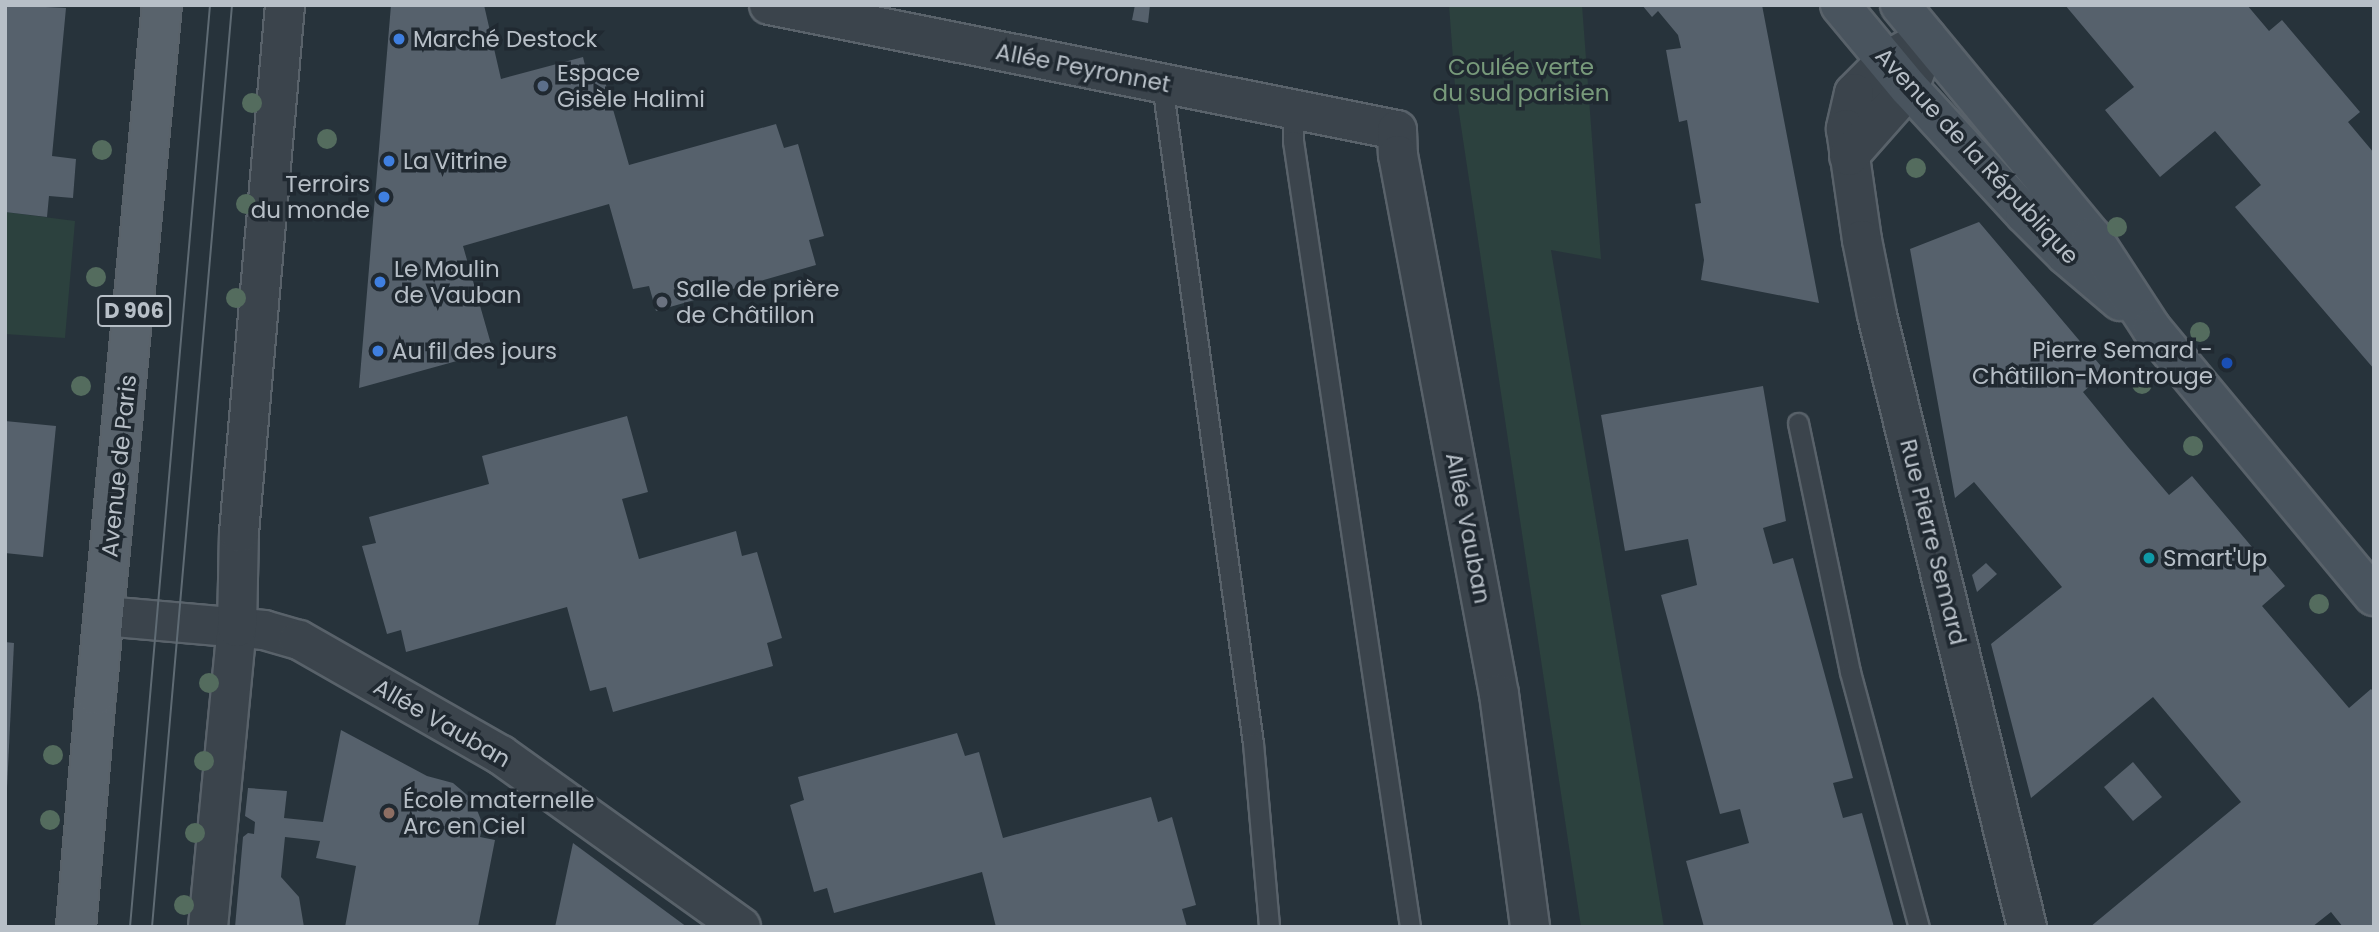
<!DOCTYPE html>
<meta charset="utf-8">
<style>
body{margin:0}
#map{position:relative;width:2379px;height:932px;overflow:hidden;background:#27333b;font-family:Poppins,sans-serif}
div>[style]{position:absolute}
.green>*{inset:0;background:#2c413e}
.building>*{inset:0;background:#56616c}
.roads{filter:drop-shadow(2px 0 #59626a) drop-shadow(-2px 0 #59626a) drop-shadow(0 2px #59626a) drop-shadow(0 -2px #59626a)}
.service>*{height:19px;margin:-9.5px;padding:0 9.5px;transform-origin:9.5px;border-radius:9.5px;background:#3b444c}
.minor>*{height:38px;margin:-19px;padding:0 19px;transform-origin:19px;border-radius:19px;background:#3b444c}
.secondary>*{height:38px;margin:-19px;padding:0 19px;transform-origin:19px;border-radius:19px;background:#49545e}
.primary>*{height:38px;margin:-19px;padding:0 19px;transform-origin:19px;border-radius:19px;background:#59636c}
.tram>*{height:2px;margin:-1px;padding:0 1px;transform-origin:1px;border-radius:1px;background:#5f6b74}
.trees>*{width:20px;height:20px;margin:-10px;border-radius:50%;background:#546c5e}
.dots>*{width:19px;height:19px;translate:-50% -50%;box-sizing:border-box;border:4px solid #202931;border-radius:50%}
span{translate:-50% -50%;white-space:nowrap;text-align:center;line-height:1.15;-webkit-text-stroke:7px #202931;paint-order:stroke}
.shield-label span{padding:2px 5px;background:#202931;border:2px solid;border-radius:5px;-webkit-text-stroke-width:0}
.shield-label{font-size:21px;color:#b7bfc7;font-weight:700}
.poi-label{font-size:23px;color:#b7bfc7}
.left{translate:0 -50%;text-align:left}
.right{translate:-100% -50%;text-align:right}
.park-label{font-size:23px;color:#789a7b}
.street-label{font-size:23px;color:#b7bfc7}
.frame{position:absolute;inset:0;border:7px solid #b7bfc7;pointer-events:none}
</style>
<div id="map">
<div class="green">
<i style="clip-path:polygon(1449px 5px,1582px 5px,1601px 259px,1551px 250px,1664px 927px,1581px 927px,1455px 86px)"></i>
<i style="clip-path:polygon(5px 212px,75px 221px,65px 338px,5px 334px)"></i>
</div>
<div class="building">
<i style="clip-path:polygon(5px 5px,66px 8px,52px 156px,76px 159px,73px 198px,49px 196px,47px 217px,5px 212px)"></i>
<i style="clip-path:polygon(391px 5px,484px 5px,501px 79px,583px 57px,589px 82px,604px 78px,629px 165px,776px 124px,784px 148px,798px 144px,824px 236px,809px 240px,816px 265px,656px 311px,649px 286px,633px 289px,609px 204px,463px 246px,493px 351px,359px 388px)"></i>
<i style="clip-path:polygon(1135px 5px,1150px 5px,1148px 23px,1132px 20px)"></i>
<i style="clip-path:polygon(1642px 5px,1762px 5px,1819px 303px,1701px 280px,1704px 260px,1695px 204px,1701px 203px,1687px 120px,1679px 122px,1666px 50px,1681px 48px,1678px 35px,1658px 11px,1652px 17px)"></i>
<i style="clip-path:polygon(2065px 5px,2247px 5px,2269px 31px,2282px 20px,2360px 112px,2348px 122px,2374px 153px,2374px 369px,2235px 207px,2261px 185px,2215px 131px,2160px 177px,2105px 110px,2134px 87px)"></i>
<i style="clip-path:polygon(1979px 222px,2106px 372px,2083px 392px,2128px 447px,2169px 495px,2192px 476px,2285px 586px,2262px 606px,2349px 708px,2371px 689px,2374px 692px,2374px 927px,2343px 927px,2331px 912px,2312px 927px,2090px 927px,2241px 802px,2153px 697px,2031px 798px,1991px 644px,2062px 587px,1974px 482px,1955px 498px,1910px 249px)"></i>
<i style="clip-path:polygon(1763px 386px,1786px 521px,1763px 528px,1773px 564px,1793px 558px,1853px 778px,1833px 783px,1843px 818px,1862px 813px,1894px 927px,1704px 927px,1686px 861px,1749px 843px,1740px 809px,1720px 814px,1661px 595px,1697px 585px,1688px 539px,1625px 551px,1601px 415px)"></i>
<i style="clip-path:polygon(627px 416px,648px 492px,622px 499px,639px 559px,736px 531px,742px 556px,757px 552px,782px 638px,767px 643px,773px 666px,613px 712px,606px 687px,590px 691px,567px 607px,406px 652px,401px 630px,387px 634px,362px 546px,376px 543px,369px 517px,489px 484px,482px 456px)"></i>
<i style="clip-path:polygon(5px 421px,56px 426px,43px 557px,5px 553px)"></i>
<i style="clip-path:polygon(1986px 563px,1997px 574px,1977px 592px,1972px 575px)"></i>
<i style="clip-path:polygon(5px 642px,14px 643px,7px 788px,5px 788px)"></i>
<i style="clip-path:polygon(341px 730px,427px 776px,453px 783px,473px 800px,483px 825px,480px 837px,495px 840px,478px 927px,345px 927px,356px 866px,316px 858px,320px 841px,285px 837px,281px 877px,299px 897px,304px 927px,235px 927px,243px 837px,248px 833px,254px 834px,255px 822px,245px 816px,248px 788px,287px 791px,284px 818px,323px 822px)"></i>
<i style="clip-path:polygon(957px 733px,965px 756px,979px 752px,1003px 838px,1151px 797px,1158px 822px,1172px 817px,1196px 905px,1182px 909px,1187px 927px,996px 927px,982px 872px,834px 913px,827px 888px,814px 892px,790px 805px,804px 800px,798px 777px)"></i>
<i style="clip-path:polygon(2133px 762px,2162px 797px,2133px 821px,2104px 787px)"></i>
<i style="clip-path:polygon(573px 843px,687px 927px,555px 927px)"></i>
</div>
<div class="roads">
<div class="service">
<i style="left:1162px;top:84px;width:665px;rotate:82.14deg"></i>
<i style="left:1253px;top:743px;width:185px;rotate:85deg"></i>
<i style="left:1293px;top:111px;width:30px;rotate:90deg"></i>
<i style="left:1293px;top:141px;width:795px;rotate:81.53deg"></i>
<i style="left:1798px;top:423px;width:254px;rotate:78.2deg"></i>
<i style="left:1850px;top:672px;width:264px;rotate:74.9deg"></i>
</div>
<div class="minor">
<i style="left:769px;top:5px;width:640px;rotate:11.26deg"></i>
<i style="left:1397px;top:130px;width:25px;rotate:88deg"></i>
<i style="left:1398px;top:155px;width:548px;rotate:79.39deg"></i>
<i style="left:1499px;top:694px;width:235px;rotate:82.4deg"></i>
<i style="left:1927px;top:38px;width:47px;rotate:150.7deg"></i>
<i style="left:1886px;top:61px;width:45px;rotate:135deg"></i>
<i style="left:1854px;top:93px;width:37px;rotate:103deg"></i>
<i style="left:1846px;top:129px;width:112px;rotate:81.8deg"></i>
<i style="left:1862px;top:240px;width:76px;rotate:78.7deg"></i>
<i style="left:1877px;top:315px;width:630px;rotate:76.23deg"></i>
<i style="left:1849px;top:156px;width:91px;rotate:-48.6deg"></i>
<i style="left:1909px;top:88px;width:33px;rotate:-69deg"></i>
<i style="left:104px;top:616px;width:161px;rotate:5deg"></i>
<i style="left:264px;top:630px;width:36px;rotate:16deg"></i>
<i style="left:299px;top:640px;width:232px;rotate:29.7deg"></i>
<i style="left:501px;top:755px;width:295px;rotate:35.6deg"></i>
<i style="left:208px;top:927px;width:301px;rotate:-84.5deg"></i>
<i style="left:237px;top:627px;width:94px;rotate:-88.8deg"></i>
<i style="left:239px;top:533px;width:530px;rotate:-85.02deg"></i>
</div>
<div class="secondary">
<i style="left:1840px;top:5px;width:108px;rotate:50.3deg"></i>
<i style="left:1909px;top:88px;width:171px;rotate:47.4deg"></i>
<i style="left:2025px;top:214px;width:58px;rotate:45deg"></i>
<i style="left:2066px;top:255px;width:71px;rotate:40.4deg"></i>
<i style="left:1900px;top:5px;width:301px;rotate:50.4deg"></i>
<i style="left:2092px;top:237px;width:110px;rotate:56.9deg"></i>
<i style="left:2152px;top:329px;width:347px;rotate:50.3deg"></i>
</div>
<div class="primary">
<i style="left:76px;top:927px;width:233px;rotate:-85.1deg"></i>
<i style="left:96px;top:695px;width:693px;rotate:-84.54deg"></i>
</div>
</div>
<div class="tram">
<i style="left:130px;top:927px;width:925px;rotate:-85.04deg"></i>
<i style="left:152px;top:927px;width:925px;rotate:-85.04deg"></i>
</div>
<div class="trees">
<i style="left:252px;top:103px"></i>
<i style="left:327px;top:139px"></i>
<i style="left:102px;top:150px"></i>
<i style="left:1916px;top:168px"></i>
<i style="left:246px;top:204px"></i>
<i style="left:2117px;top:227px"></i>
<i style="left:96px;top:277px"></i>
<i style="left:236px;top:298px"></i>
<i style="left:2200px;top:332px"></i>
<i style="left:2142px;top:384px"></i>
<i style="left:81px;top:386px"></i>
<i style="left:2193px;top:446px"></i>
<i style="left:2319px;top:604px"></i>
<i style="left:209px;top:683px"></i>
<i style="left:53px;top:755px"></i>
<i style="left:204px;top:761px"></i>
<i style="left:50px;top:820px"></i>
<i style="left:195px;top:833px"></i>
<i style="left:184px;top:905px"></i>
</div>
<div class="dots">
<i style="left:399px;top:39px;background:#3f7fe0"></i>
<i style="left:543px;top:86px;background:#5c6f8a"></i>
<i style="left:389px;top:161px;background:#3f7fe0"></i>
<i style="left:384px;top:197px;background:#3f7fe0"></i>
<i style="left:380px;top:282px;background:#3f7fe0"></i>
<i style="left:662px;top:302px;background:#6b7280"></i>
<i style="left:378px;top:351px;background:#3f7fe0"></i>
<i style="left:2227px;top:363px;background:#1a4fb4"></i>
<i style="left:2149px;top:558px;background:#0f9aa8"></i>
<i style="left:389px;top:813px;background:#8d6e63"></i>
</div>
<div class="shield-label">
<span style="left:134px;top:311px">D 906</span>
</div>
<div class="poi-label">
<span class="left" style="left:413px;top:39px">Marché Destock</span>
<span class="left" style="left:557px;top:86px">Espace<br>Gisèle Halimi</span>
<span class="left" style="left:403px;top:161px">La Vitrine</span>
<span class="right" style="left:370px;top:197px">Terroirs<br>du monde</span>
<span class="left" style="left:394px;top:282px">Le Moulin<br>de Vauban</span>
<span class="left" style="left:676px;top:302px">Salle de prière<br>de Châtillon</span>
<span class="right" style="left:2213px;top:363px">Pierre Semard -<br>Châtillon-Montrouge</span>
<span class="left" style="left:392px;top:351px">Au fil des jours</span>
<span class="left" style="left:2163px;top:558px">Smart'Up</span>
<span class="left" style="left:403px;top:813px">École maternelle<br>Arc en Ciel</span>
</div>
<div class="park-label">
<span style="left:1521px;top:80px">Coulée verte<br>du sud parisien</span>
</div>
<div class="street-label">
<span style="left:1083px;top:68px;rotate:11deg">Allée Peyronnet</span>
<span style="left:1977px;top:156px;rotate:47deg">Avenue de la République</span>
<span style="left:119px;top:466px;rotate:-84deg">Avenue de Paris</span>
<span style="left:1468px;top:528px;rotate:79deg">Allée Vauban</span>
<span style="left:1933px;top:542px;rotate:76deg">Rue Pierre Semard</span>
<span style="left:442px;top:723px;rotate:30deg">Allée Vauban</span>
</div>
<div class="frame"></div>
</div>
